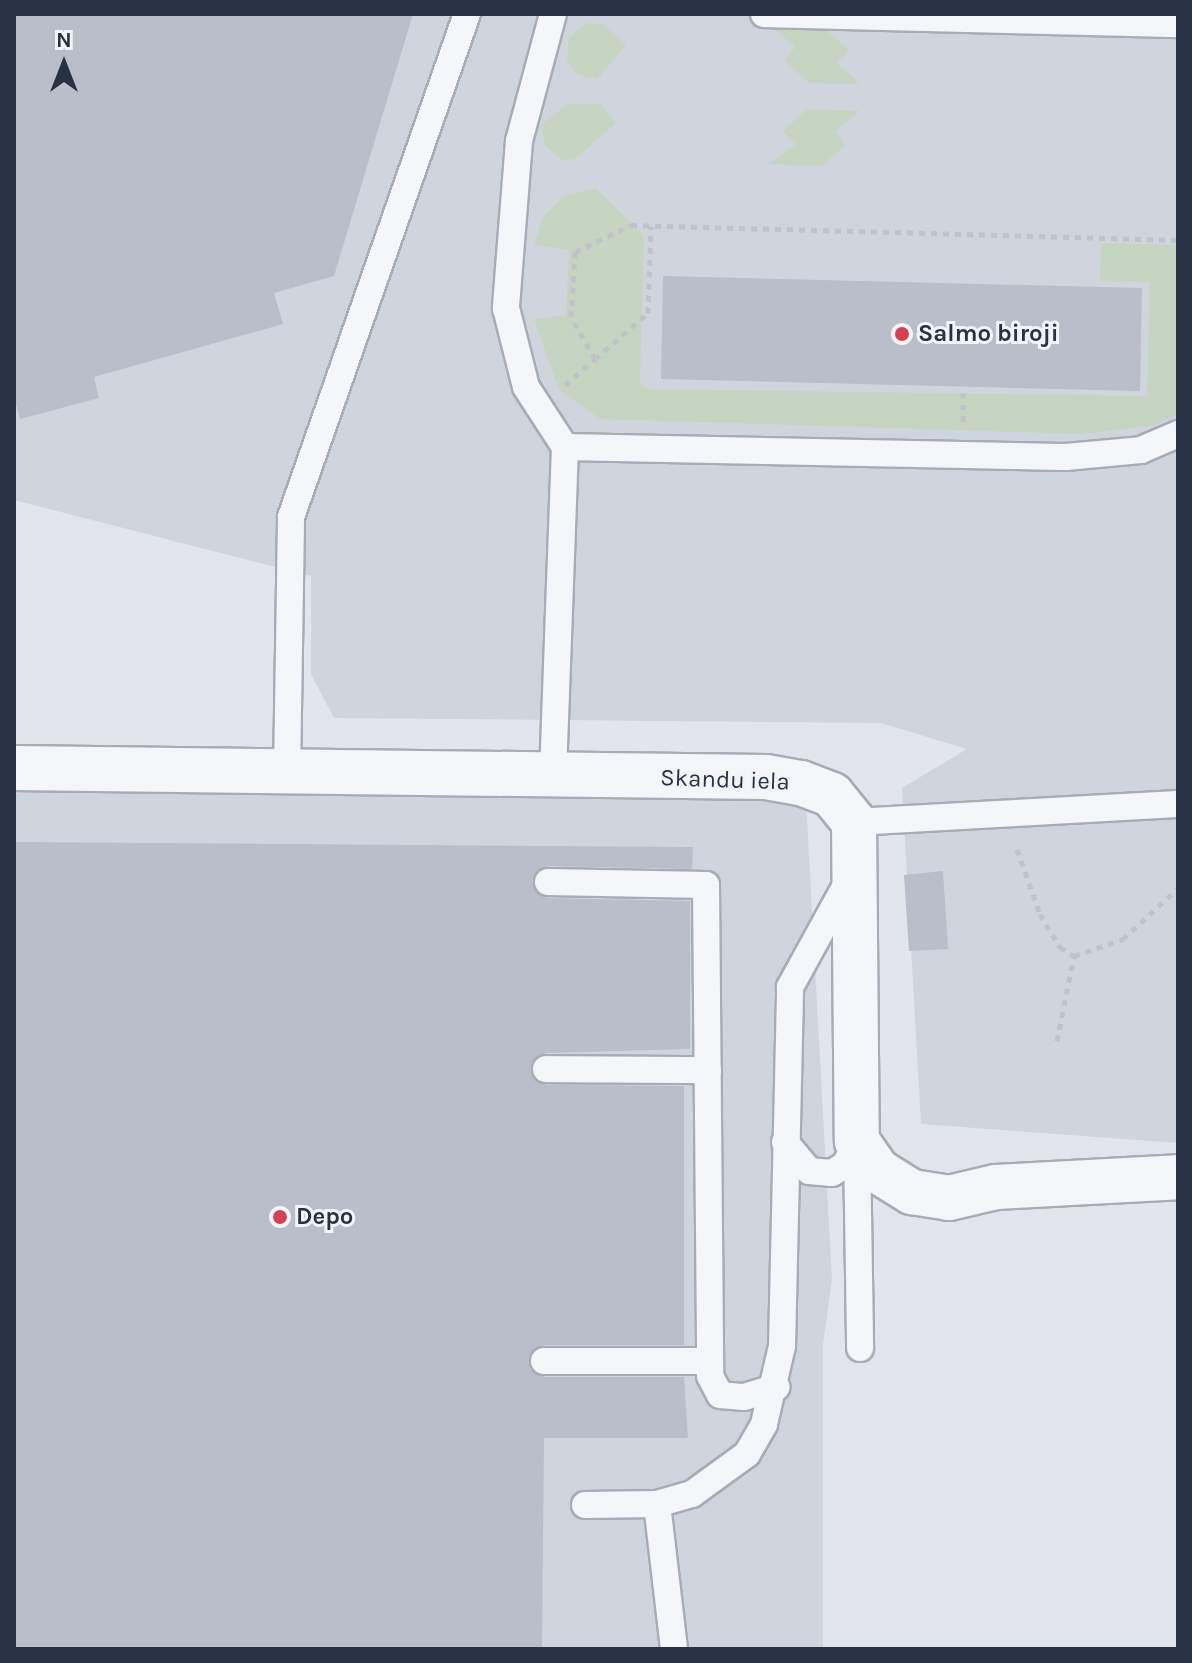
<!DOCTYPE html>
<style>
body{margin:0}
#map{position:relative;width:1192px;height:1663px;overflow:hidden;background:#e2e5eb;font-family:Karla,sans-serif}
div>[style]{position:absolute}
.built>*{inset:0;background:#d0d4dd}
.green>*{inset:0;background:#c6d5c2}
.building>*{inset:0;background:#b9bec9}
.path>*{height:5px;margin-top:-2.5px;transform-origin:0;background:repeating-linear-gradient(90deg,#c0c3ca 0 6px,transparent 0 12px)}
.roads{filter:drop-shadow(2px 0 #a7acb6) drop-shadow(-2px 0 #a7acb6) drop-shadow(0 2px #a7acb6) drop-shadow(0 -2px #a7acb6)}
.lane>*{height:26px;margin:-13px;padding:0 13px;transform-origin:13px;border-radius:13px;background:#f5f6f9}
.street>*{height:44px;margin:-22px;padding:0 22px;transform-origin:22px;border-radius:22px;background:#f5f6f9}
.dots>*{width:22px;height:22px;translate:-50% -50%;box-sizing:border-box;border:4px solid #f2f4f8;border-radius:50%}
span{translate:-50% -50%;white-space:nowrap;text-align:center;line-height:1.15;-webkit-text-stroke:6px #f2f4f8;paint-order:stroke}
.poi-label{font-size:24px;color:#293244;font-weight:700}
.left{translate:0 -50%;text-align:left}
.street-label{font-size:24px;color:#293244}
.frame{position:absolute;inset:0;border:16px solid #293244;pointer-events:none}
.north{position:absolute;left:24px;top:24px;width:80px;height:80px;-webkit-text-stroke:6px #f2f4f8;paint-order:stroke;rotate:0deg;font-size:22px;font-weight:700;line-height:32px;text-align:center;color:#293244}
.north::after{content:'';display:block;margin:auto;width:28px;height:36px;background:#293244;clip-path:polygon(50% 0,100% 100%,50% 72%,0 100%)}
</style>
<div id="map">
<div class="built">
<i style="clip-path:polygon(14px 14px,1178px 14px,1178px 1143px,921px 1124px,902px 788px,967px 749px,881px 723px,334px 718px,311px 674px,311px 576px,14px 500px)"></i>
<i style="clip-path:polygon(14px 787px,806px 800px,832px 1280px,823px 1345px,823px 1649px,14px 1649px)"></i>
</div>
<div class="green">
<i style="clip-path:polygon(587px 23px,603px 24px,626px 45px,597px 79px,577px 74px,567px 60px,569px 37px)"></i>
<i style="clip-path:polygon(771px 26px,823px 27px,849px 50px,837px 63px,860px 84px,809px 83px,785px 61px,795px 47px)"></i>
<i style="clip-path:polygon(567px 104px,601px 104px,616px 123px,575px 159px,562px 160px,545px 145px,541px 125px)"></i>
<i style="clip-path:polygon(808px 109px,860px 111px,835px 131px,846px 145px,822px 166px,768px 164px,796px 144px,782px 131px)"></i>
<i style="clip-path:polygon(596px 188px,644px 236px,640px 383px,648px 389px,1147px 396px,1150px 282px,1100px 281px,1101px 243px,1178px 245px,1178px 414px,1155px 425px,1083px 434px,600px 419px,559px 390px,534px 319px,566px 315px,569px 250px,534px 245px,543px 217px,562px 197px)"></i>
</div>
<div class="building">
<i style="clip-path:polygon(14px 14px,413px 14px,334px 276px,274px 293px,283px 324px,94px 377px,99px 398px,20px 419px,14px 397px)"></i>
<i style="clip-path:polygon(663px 276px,1142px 288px,1140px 391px,661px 379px)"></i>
<i style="clip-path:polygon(14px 842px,693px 847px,692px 869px,548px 866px,532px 881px,548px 898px,690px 901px,690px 1049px,546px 1053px,530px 1068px,546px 1085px,684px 1086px,684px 1345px,544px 1345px,528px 1362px,544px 1377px,684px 1377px,688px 1438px,544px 1438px,542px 1649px,14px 1649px)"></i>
<i style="clip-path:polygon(943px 871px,948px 949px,909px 951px,904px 875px)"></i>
</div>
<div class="path">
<i style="left:595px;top:359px;width:70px;rotate:-41deg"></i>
<i style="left:648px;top:313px;width:87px;rotate:-88deg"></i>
<i style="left:565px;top:385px;width:40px;rotate:-41deg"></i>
<i style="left:595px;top:359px;width:48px;rotate:-119.7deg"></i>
<i style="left:571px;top:317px;width:65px;rotate:-86.5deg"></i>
<i style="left:575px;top:252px;width:62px;rotate:-25.7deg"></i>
<i style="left:631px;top:225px;width:547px;rotate:1.57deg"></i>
<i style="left:963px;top:422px;width:35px;rotate:-90deg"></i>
<i style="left:1017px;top:849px;width:69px;rotate:70.5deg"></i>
<i style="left:1040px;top:914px;width:39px;rotate:59deg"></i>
<i style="left:1060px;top:947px;width:17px;rotate:33deg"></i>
<i style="left:1074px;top:956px;width:52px;rotate:-19.1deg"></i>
<i style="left:1123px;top:939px;width:75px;rotate:-42.8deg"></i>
<i style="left:1057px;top:1041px;width:87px;rotate:-78.7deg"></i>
</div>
<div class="roads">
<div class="lane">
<i style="left:553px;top:14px;width:131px;rotate:105deg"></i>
<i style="left:519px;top:141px;width:168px;rotate:94.5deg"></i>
<i style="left:506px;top:308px;width:81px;rotate:75.8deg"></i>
<i style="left:526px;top:387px;width:72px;rotate:57deg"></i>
<i style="left:565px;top:447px;width:329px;rotate:92.1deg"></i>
<i style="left:764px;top:14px;width:414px;rotate:1.4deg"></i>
<i style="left:565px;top:447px;width:501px;rotate:1.14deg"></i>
<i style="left:1066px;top:457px;width:75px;rotate:-5.3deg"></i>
<i style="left:1141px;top:450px;width:40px;rotate:-23.4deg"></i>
<i style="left:287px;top:775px;width:258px;rotate:-89.1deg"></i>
<i style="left:291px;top:517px;width:533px;rotate:-70.72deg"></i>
<i style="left:854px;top:822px;width:324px;rotate:-3.2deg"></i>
<i style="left:548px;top:882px;width:158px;rotate:1.1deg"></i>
<i style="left:706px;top:885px;width:491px;rotate:89.5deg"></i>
<i style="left:710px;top:1376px;width:21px;rotate:62deg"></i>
<i style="left:720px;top:1395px;width:24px;rotate:5deg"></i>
<i style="left:744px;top:1397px;width:34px;rotate:-17deg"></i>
<i style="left:546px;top:1069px;width:162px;rotate:0.4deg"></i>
<i style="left:785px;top:1142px;width:38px;rotate:50deg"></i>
<i style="left:809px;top:1171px;width:23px;rotate:5deg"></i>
<i style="left:832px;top:1173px;width:15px;rotate:-32deg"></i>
<i style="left:845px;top:1165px;width:27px;rotate:-63deg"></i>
<i style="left:857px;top:1148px;width:200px;rotate:89.1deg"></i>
<i style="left:544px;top:1361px;width:166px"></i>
<i style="left:657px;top:1504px;width:146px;rotate:83.3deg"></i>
<i style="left:585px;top:1505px;width:72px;rotate:-0.8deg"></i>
<i style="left:657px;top:1504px;width:36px;rotate:-16deg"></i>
<i style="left:692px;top:1494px;width:68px;rotate:-36deg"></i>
<i style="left:747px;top:1454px;width:34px;rotate:-60deg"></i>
<i style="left:764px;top:1424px;width:80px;rotate:-77deg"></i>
<i style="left:782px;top:1346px;width:359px;rotate:-88.7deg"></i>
<i style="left:790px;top:987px;width:116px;rotate:-61.2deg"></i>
</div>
<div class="street">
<i style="left:14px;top:768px;width:752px;rotate:0.69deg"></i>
<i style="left:766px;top:777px;width:36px;rotate:10deg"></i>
<i style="left:801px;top:783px;width:33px;rotate:21deg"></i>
<i style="left:832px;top:795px;width:35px;rotate:51deg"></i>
<i style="left:854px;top:822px;width:319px;rotate:89.5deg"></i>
<i style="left:857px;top:1141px;width:37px;rotate:55deg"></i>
<i style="left:878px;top:1171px;width:40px;rotate:32deg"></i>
<i style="left:912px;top:1192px;width:37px;rotate:9deg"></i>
<i style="left:949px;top:1198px;width:48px;rotate:-13.2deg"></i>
<i style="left:996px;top:1187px;width:182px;rotate:-3.1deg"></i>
</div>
</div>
<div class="dots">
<i style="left:902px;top:334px;background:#d54252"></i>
<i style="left:280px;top:1217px;background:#d54252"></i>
</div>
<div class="poi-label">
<span class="left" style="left:918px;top:334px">Salmo biroji</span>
<span class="left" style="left:296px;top:1217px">Depo</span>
</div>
<div class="street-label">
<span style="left:725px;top:780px;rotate:2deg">Skandu iela</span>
</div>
<div class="frame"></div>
<div class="north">N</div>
</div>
